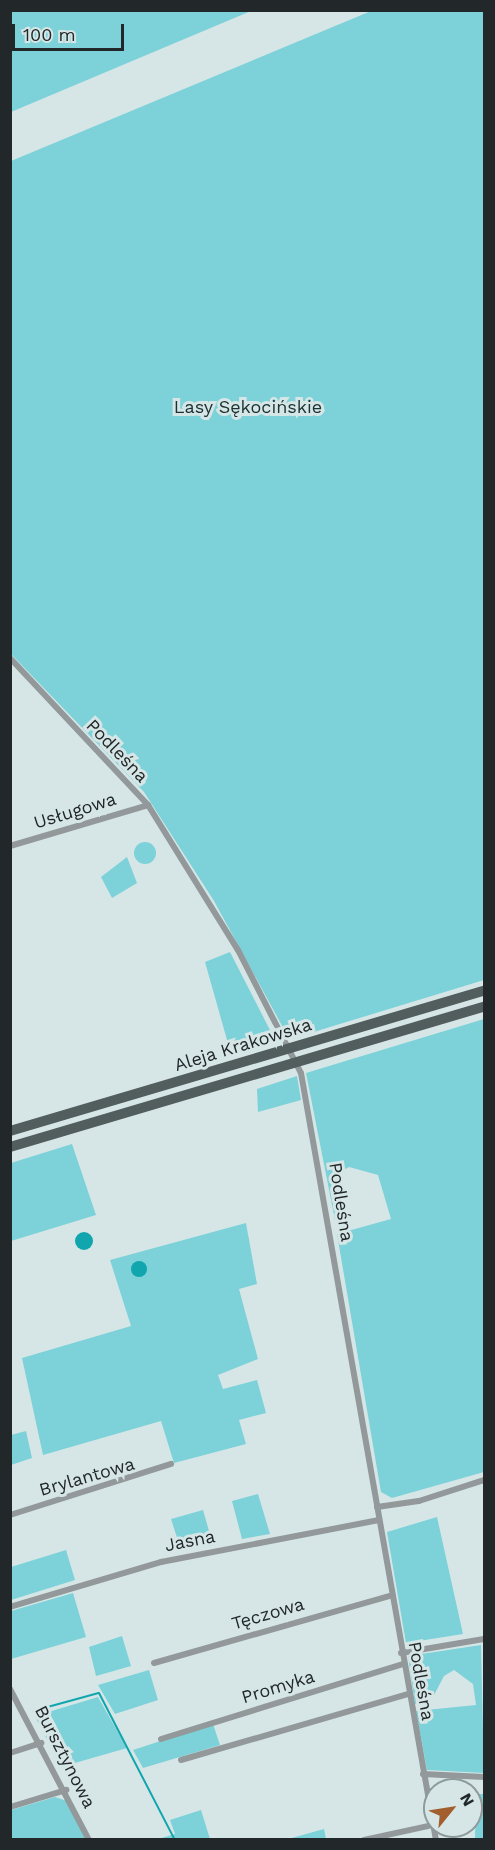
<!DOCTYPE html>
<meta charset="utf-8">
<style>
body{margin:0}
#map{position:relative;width:495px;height:1850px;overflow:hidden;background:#d6e6e7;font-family:"Work Sans",sans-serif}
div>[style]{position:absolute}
.green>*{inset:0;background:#7cd2d8}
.round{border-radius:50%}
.water>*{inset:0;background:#11a6ad}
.stream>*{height:2px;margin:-1px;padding:0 1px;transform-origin:1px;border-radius:1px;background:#11a6ad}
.minor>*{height:6px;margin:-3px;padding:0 3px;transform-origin:3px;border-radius:3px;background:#93999a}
.primary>*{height:10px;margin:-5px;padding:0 5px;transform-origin:5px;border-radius:5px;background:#525d5e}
span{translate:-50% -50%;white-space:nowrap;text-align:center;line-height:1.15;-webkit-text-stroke:6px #d6e6e7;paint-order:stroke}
.park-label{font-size:18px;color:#1a3031}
.street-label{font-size:18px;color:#222829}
.frame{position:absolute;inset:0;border:12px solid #222829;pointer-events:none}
.north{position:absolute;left:423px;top:1778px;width:60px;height:60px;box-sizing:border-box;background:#d6e6e7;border:2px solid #8e9a9b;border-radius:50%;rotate:60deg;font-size:16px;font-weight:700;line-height:24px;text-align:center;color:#222829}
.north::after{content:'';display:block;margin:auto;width:21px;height:27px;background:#a25f2d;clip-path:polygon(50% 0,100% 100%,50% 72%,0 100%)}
.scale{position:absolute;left:12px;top:24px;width:112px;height:27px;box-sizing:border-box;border:3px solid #222829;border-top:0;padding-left:8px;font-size:18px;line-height:21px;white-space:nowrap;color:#222829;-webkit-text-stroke:4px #d6e6e7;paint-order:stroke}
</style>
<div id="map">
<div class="green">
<i style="clip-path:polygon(11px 10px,251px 10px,251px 11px,11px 112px)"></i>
<i style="clip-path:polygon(371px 11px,484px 11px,484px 980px,294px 1038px,286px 1033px,214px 901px,144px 792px,11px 654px,11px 161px)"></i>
<i class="round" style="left:134px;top:842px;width:22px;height:22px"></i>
<i style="clip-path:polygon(127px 857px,137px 883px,112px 898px,101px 877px)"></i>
<i style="clip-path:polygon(230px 952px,272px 1034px,229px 1047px,205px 962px)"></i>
<i style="clip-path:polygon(484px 1019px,484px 1472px,392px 1498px,381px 1492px,337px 1234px,391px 1219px,378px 1175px,349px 1167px,336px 1174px,346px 1214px,335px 1220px,306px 1073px)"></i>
<i style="clip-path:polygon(297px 1076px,301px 1100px,258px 1112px,257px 1089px)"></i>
<i style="clip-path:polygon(72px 1144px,96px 1215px,11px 1241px,11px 1163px)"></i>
<i style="clip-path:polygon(246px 1223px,257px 1284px,239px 1289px,258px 1359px,218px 1375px,223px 1389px,257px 1380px,266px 1413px,239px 1420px,246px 1444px,174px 1463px,161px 1421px,43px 1455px,22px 1358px,131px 1326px,110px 1260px)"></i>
<i style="clip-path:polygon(26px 1431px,32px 1458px,11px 1465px,11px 1435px)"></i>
<i style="clip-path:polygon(258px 1494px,270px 1534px,242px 1539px,232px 1501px)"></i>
<i style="clip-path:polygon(203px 1510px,213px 1545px,181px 1550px,171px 1519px)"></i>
<i style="clip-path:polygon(437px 1517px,463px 1634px,406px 1643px,387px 1532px)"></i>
<i style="clip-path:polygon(66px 1550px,75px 1580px,11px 1600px,11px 1567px)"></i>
<i style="clip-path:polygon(73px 1593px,86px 1637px,11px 1659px,11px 1611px)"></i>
<i style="clip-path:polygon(122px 1636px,131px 1666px,96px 1676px,89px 1647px)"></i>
<i style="clip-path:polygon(481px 1645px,484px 1773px,427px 1770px,416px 1711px,476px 1705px,473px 1684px,454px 1670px,444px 1676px,433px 1697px,415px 1704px,408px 1656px)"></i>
<i style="clip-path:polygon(149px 1670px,158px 1700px,115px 1714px,98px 1685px)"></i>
<i style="clip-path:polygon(98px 1697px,127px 1748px,61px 1767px,35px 1716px)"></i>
<i style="clip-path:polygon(213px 1724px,220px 1745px,143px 1768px,133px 1750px)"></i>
<i style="clip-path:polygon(476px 1794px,484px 1794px,484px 1839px,475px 1839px)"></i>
<i style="clip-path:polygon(55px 1797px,67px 1801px,86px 1840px,11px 1840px,11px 1810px)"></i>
<i style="clip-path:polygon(201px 1810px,210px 1839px,158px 1839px,175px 1834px,170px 1820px)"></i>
<i style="clip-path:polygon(324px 1829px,326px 1839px,288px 1839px)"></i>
</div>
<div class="water">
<i class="round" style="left:75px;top:1232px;width:18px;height:18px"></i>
<i class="round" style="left:131px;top:1261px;width:16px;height:16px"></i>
</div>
<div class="stream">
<i style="left:33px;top:1711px;width:68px;rotate:-15.3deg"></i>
<i style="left:99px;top:1693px;width:165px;rotate:62.7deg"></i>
</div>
<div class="minor">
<i style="left:10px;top:658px;width:202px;rotate:46.8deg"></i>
<i style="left:148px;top:805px;width:171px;rotate:58.2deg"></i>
<i style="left:238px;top:950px;width:138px;rotate:62.9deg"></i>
<i style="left:301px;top:1073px;width:779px;rotate:80.02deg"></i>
<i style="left:10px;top:846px;width:144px;rotate:-16.5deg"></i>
<i style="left:377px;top:1507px;width:42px;rotate:-8.1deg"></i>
<i style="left:419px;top:1501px;width:68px;rotate:-17.9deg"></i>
<i style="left:10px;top:1515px;width:169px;rotate:-17.6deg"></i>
<i style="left:10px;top:1607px;width:158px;rotate:-16.6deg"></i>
<i style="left:161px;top:1562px;width:222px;rotate:-10.9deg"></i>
<i style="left:401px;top:1653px;width:84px;rotate:-9.6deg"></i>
<i style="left:154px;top:1663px;width:248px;rotate:-15.9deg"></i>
<i style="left:10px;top:1689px;width:170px;rotate:62.4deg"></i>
<i style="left:161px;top:1739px;width:253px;rotate:-17.2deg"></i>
<i style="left:10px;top:1753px;width:33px;rotate:-18deg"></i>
<i style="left:181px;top:1760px;width:236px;rotate:-16.2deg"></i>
<i style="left:423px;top:1774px;width:61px;rotate:2.8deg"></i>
<i style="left:10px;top:1807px;width:59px;rotate:-16.9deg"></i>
<i style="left:364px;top:1840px;width:71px;rotate:-12.3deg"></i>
</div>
<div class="primary">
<i style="left:10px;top:1131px;width:494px;rotate:-16.5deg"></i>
<i style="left:10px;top:1147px;width:494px;rotate:-16.5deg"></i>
</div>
<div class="park-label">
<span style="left:248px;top:407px">Lasy Sękocińskie</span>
</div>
<div class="street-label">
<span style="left:117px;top:751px;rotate:46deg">Podleśna</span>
<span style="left:75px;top:811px;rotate:-17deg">Usługowa</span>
<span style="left:243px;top:1045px;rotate:-17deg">Aleja Krakowska</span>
<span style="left:341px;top:1202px;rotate:81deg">Podleśna</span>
<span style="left:87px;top:1477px;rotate:-16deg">Brylantowa</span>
<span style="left:190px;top:1541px;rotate:-11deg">Jasna</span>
<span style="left:268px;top:1614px;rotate:-16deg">Tęczowa</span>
<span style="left:421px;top:1681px;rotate:80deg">Podleśna</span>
<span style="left:278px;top:1687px;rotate:-17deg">Promyka</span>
<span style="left:65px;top:1757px;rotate:63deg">Bursztynowa</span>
</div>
<div class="frame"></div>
<div class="north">N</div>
<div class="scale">100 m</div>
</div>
